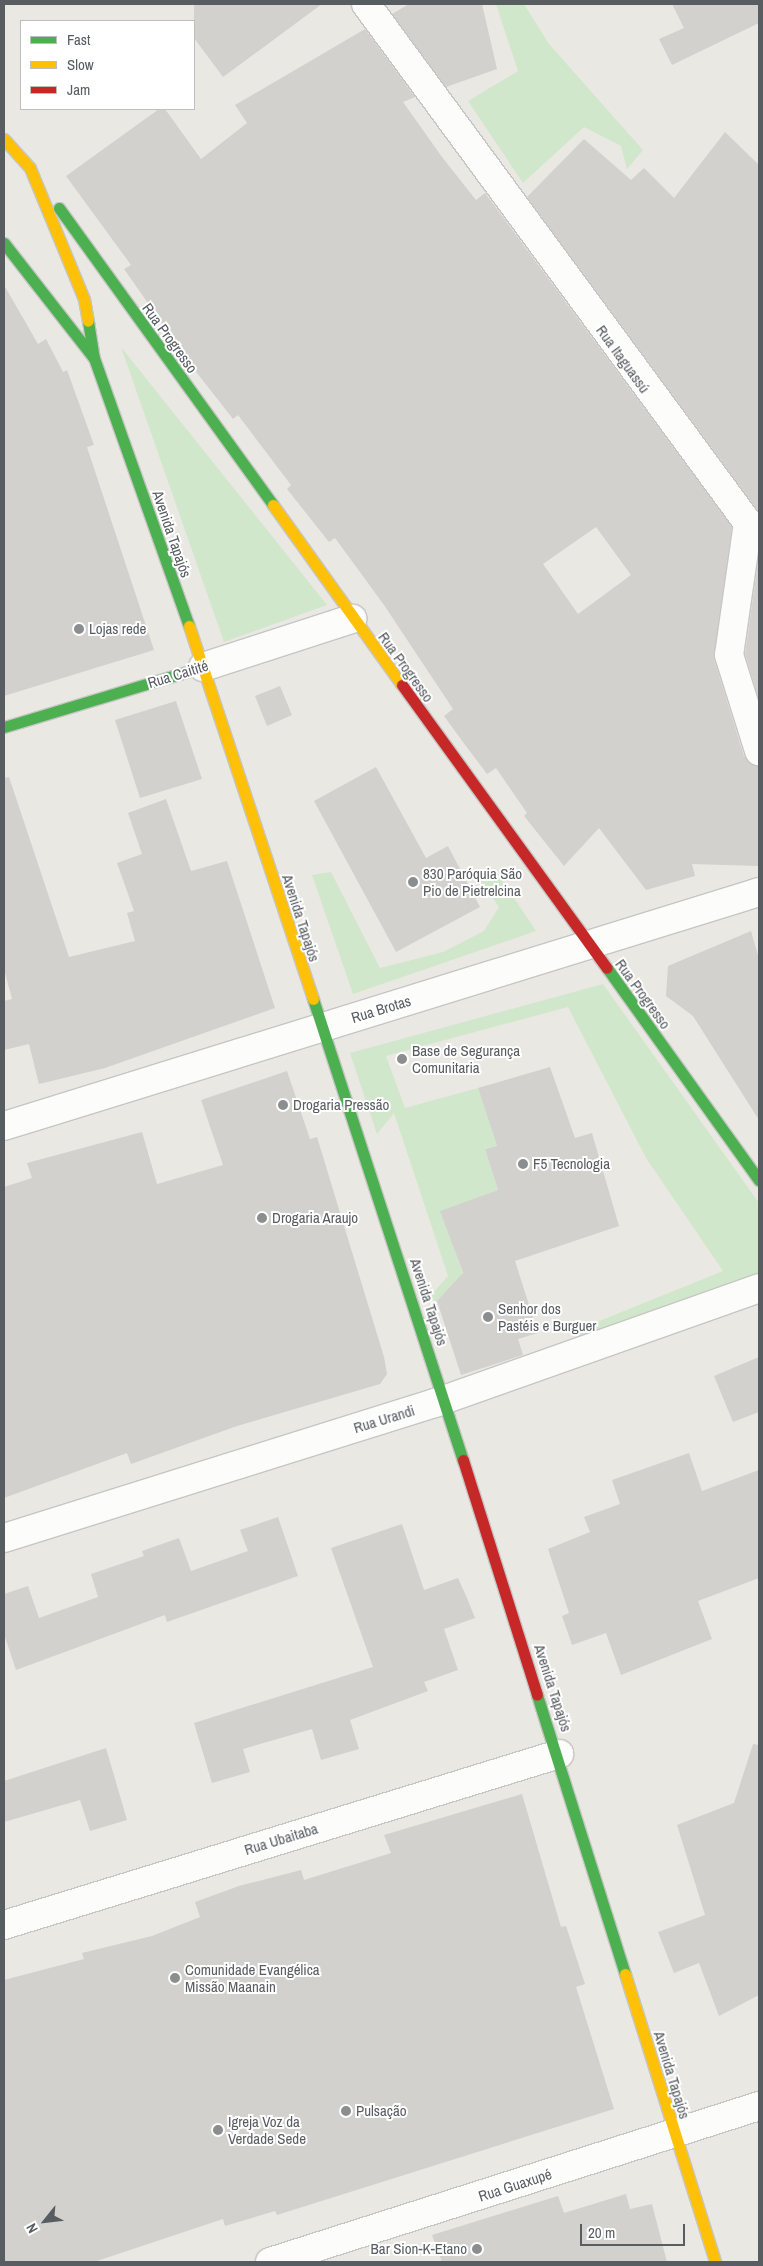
<!DOCTYPE html>
<meta charset="utf-8">
<style>
body{margin:0}
#map{position:relative;width:763px;height:2266px;overflow:hidden;background:#eae8e2;font-family:"Archivo Narrow",sans-serif}
div>[style]{position:absolute}
.green>*{inset:0;background:#d1e7cb}
.building>*{inset:0;background:#d2d1cd}
.roads{filter:drop-shadow(1px 0 #c6c6c5) drop-shadow(-1px 0 #c6c6c5) drop-shadow(0 1px #c6c6c5) drop-shadow(0 -1px #c6c6c5)}
.street>*{height:28px;margin:-14px;padding:0 14px;transform-origin:14px;border-radius:14px;background:#fcfcfb}
.fast>*{height:11px;margin:-5.5px;padding:0 5.5px;transform-origin:5.5px;border-radius:5.5px;background:#4caf50}
.slow>*{height:11px;margin:-5.5px;padding:0 5.5px;transform-origin:5.5px;border-radius:5.5px;background:#ffc107}
.jam>*{height:11px;margin:-5.5px;padding:0 5.5px;transform-origin:5.5px;border-radius:5.5px;background:#c62828}
.dots>*{width:14px;height:14px;translate:-50% -50%;box-sizing:border-box;border:2px solid #fff;border-radius:50%}
span{translate:-50% -50%;white-space:nowrap;text-align:center;line-height:1.15;-webkit-text-stroke:4px #fff;paint-order:stroke}
.street-label{font-size:15px;color:#585d62}
.poi-label{font-size:15px;color:#585d62}
.left{translate:0 -50%;text-align:left}
.right{translate:-100% -50%;text-align:right}
.frame{position:absolute;inset:0;border:5px solid #585d62;pointer-events:none}
.legend{position:absolute;left:20px;top:20px;width:175px;height:90px;box-sizing:border-box;background:#fff;border:1px solid #bcbec0;margin:0;padding:6px 9px;list-style:none;font-size:15px;color:#585d62}
.legend li{display:flex;align-items:center;gap:10px;height:25px}
.legend b{width:25px;border:1px solid #bcbec0}
.north{position:absolute;left:20px;top:2196px;width:50px;height:50px;-webkit-text-stroke:4px #fff;paint-order:stroke;rotate:241deg;font-size:14px;font-weight:700;line-height:20px;text-align:center;color:#585d62}
.north::after{content:'';display:block;margin:auto;width:18px;height:22px;background:#585d62;clip-path:polygon(50% 0,100% 100%,50% 72%,0 100%)}
.scale{position:absolute;left:580px;top:2224px;width:105px;height:22px;box-sizing:border-box;border:2px solid #585d62;border-top:0;padding-left:6px;font-size:15px;line-height:18px;white-space:nowrap;color:#585d62;-webkit-text-stroke:4px #fff;paint-order:stroke}
</style>
<div id="map">
<div class="green">
<i style="clip-path:polygon(496px 4px,524px 4px,549px 44px,643px 150px,627px 169px,621px 146px,584px 127px,523px 183px,468px 101px,518px 71px)"></i>
<i style="clip-path:polygon(121px 347px,327px 605px,224px 642px)"></i>
<i style="clip-path:polygon(496px 871px,536px 931px,353px 994px,312px 875px,331px 872px,380px 968px,443px 952px,484px 931px,499px 907px,479px 879px)"></i>
<i style="clip-path:polygon(603px 984px,759px 1203px,759px 1274px,580px 1337px,577px 1330px,723px 1271px,646px 1158px,568px 1007px,386px 1056px,405px 1108px,478px 1088px,497px 1146px,485px 1149px,498px 1190px,441px 1211px,464px 1278px,435px 1303px,431px 1295px,448px 1276px,394px 1113px,377px 1134px,350px 1053px)"></i>
</div>
<div class="building">
<i style="clip-path:polygon(194px 4px,322px 4px,223px 77px,194px 38px)"></i>
<i style="clip-path:polygon(409px 4px,482px 4px,497px 69px,446px 87px,392px 14px)"></i>
<i style="clip-path:polygon(672px 4px,759px 4px,759px 23px,672px 65px,659px 39px,684px 28px)"></i>
<i style="clip-path:polygon(evenodd,365px 29px,415px 97px,403px 102px,442px 157px,476px 200px,485px 193px,732px 527px,714px 659px,744px 756px,759px 766px,759px 866px,692px 864px,695px 876px,646px 890px,599px 828px,564px 866px,524px 816px,527px 813px,496px 768px,487px 774px,463px 742px,444px 716px,453px 709px,384px 605px,335px 538px,329px 542px,287px 489px,291px 485px,238px 415px,233px 419px,197px 373px,124px 269px,131px 265px,66px 176px,159px 109px,165px 109px,201px 159px,247px 123px,235px 105px,365px 29px,596px 527px,631px 575px,578px 614px,543px 564px,596px 527px)"></i>
<i style="clip-path:polygon(725px 132px,759px 165px,759px 512px,527px 197px,584px 139px,631px 180px,644px 168px,674px 198px)"></i>
<i style="clip-path:polygon(4px 285px,38px 344px,46px 339px,63px 372px,67px 370px,94px 445px,87px 447px,154px 650px,4px 696px)"></i>
<i style="clip-path:polygon(759px 555px,759px 699px,745px 654px)"></i>
<i style="clip-path:polygon(280px 686px,292px 715px,267px 726px,255px 696px)"></i>
<i style="clip-path:polygon(176px 701px,202px 779px,140px 798px,115px 720px)"></i>
<i style="clip-path:polygon(376px 767px,426px 858px,448px 846px,480px 907px,396px 952px,314px 801px)"></i>
<i style="clip-path:polygon(9px 777px,69px 957px,135px 941px,127px 913px,134px 911px,117px 863px,142px 854px,128px 813px,166px 799px,191px 871px,227px 861px,275px 1008px,105px 1068px,39px 1084px,29px 1044px,4px 1050px,4px 1001px,12px 999px,4px 969px,4px 778px)"></i>
<i style="clip-path:polygon(751px 931px,759px 959px,759px 1120px,693px 1016px,666px 996px,668px 966px)"></i>
<i style="clip-path:polygon(550px 1067px,575px 1138px,592px 1133px,619px 1226px,515px 1261px,538px 1333px,518px 1339px,523px 1355px,461px 1375px,437px 1301px,463px 1273px,440px 1211px,498px 1190px,485px 1149px,497px 1146px,478px 1088px)"></i>
<i style="clip-path:polygon(287px 1071px,310px 1139px,317px 1137px,384px 1357px,387px 1374px,380px 1384px,237px 1426px,131px 1464px,127px 1453px,4px 1498px,4px 1187px,32px 1178px,27px 1163px,142px 1132px,157px 1184px,223px 1165px,201px 1100px)"></i>
<i style="clip-path:polygon(759px 1357px,759px 1412px,733px 1422px,714px 1376px)"></i>
<i style="clip-path:polygon(689px 1453px,702px 1491px,759px 1470px,759px 1578px,698px 1601px,712px 1639px,621px 1675px,606px 1633px,572px 1645px,562px 1616px,569px 1613px,548px 1549px,590px 1532px,584px 1517px,620px 1504px,612px 1480px)"></i>
<i style="clip-path:polygon(278px 1517px,298px 1576px,167px 1622px,165px 1615px,16px 1670px,4px 1634px,4px 1594px,28px 1586px,39px 1618px,98px 1597px,91px 1574px,144px 1556px,142px 1551px,179px 1538px,191px 1571px,248px 1551px,240px 1530px)"></i>
<i style="clip-path:polygon(402px 1524px,424px 1590px,458px 1578px,467px 1598px,475px 1618px,444px 1629px,458px 1670px,424px 1682px,428px 1691px,350px 1720px,359px 1749px,321px 1760px,312px 1729px,243px 1749px,250px 1772px,212px 1783px,194px 1723px,373px 1667px,331px 1548px)"></i>
<i style="clip-path:polygon(753px 1744px,759px 1745px,759px 1995px,719px 2016px,699px 1963px,674px 1973px,658px 1932px,705px 1915px,677px 1825px,734px 1803px)"></i>
<i style="clip-path:polygon(106px 1748px,127px 1820px,90px 1831px,80px 1800px,4px 1822px,4px 1781px)"></i>
<i style="clip-path:polygon(522px 1794px,561px 1927px,566px 1926px,585px 1984px,576px 1987px,614px 2109px,277px 2215px,275px 2211px,225px 2226px,223px 2219px,94px 2262px,4px 2262px,4px 1980px,84px 1959px,82px 1953px,152px 1936px,200px 1917px,195px 1902px,239px 1886px,301px 1870px,304px 1880px,391px 1853px,384px 1835px)"></i>
<i style="clip-path:polygon(626px 2194px,630px 2209px,652px 2204px,667px 2262px,442px 2262px,432px 2235px,558px 2196px,564px 2213px)"></i>
</div>
<div class="roads">
<div class="street">
<i style="left:366px;top:4px;width:644px;rotate:53.65deg"></i>
<i style="left:748px;top:523px;width:133px;rotate:98.2deg"></i>
<i style="left:729px;top:655px;width:101px;rotate:72.6deg"></i>
<i style="left:203px;top:667px;width:157px;rotate:-17.9deg"></i>
<i style="left:4px;top:1126px;width:790px;rotate:-17.22deg"></i>
<i style="left:4px;top:1538px;width:452px;rotate:-17.4deg"></i>
<i style="left:435px;top:1403px;width:344px;rotate:-19.5deg"></i>
<i style="left:4px;top:1925px;width:581px;rotate:-17.12deg"></i>
<i style="left:270px;top:2262px;width:513px;rotate:-17.69deg"></i>
</div>
<div class="fast">
<i style="left:59px;top:208px;width:366px;rotate:54.2deg"></i>
<i style="left:4px;top:243px;width:146px;rotate:52deg"></i>
<i style="left:88px;top:321px;width:37px;rotate:81deg"></i>
<i style="left:94px;top:358px;width:284px;rotate:70.5deg"></i>
<i style="left:4px;top:727px;width:208px;rotate:-16.8deg"></i>
<i style="left:607px;top:968px;width:261px;rotate:54.4deg"></i>
<i style="left:313px;top:999px;width:485px;rotate:72deg"></i>
<i style="left:537px;top:1695px;width:293px;rotate:72.5deg"></i>
</div>
<div class="slow">
<i style="left:4px;top:139px;width:39px;rotate:48deg"></i>
<i style="left:30px;top:168px;width:142px;rotate:67.6deg"></i>
<i style="left:84px;top:299px;width:22px;rotate:80deg"></i>
<i style="left:273px;top:505px;width:221px;rotate:54.4deg"></i>
<i style="left:189px;top:626px;width:393px;rotate:71.6deg"></i>
<i style="left:625px;top:1974px;width:302px;rotate:72.6deg"></i>
</div>
<div class="jam">
<i style="left:402px;top:685px;width:349px;rotate:54.1deg"></i>
<i style="left:463px;top:1460px;width:246px;rotate:72.5deg"></i>
</div>
</div>
<div class="dots">
<i style="left:79px;top:629px;background:#8b8e8f"></i>
<i style="left:413px;top:882px;background:#8b8e8f"></i>
<i style="left:402px;top:1059px;background:#8b8e8f"></i>
<i style="left:283px;top:1105px;background:#8b8e8f"></i>
<i style="left:523px;top:1164px;background:#8b8e8f"></i>
<i style="left:262px;top:1218px;background:#8b8e8f"></i>
<i style="left:488px;top:1317px;background:#8b8e8f"></i>
<i style="left:175px;top:1978px;background:#8b8e8f"></i>
<i style="left:346px;top:2111px;background:#8b8e8f"></i>
<i style="left:218px;top:2130px;background:#8b8e8f"></i>
<i style="left:477px;top:2249px;background:#8b8e8f"></i>
</div>
<div class="street-label">
<span style="left:170px;top:338px;rotate:54deg">Rua Progresso</span>
<span style="left:623px;top:359px;rotate:54deg">Rua Itaguassú</span>
<span style="left:172px;top:534px;rotate:71deg">Avenida Tapajós</span>
<span style="left:406px;top:667px;rotate:54deg">Rua Progresso</span>
<span style="left:178px;top:674px;rotate:-17deg">Rua Caitité</span>
<span style="left:301px;top:918px;rotate:72deg">Avenida Tapajós</span>
<span style="left:643px;top:994px;rotate:54deg">Rua Progresso</span>
<span style="left:381px;top:1009px;rotate:-17deg">Rua Brotas</span>
<span style="left:429px;top:1302px;rotate:72deg">Avenida Tapajós</span>
<span style="left:384px;top:1419px;rotate:-17deg">Rua Urandi</span>
<span style="left:553px;top:1688px;rotate:72deg">Avenida Tapajós</span>
<span style="left:281px;top:1839px;rotate:-17deg">Rua Ubaitaba</span>
<span style="left:672px;top:2075px;rotate:73deg">Avenida Tapajós</span>
<span style="left:515px;top:2185px;rotate:-18deg">Rua Guaxupé</span>
</div>
<div class="poi-label">
<span class="left" style="left:89px;top:629px">Lojas rede</span>
<span class="left" style="left:423px;top:882px">830 Paróquia São<br>Pio de Pietrelcina</span>
<span class="left" style="left:412px;top:1059px">Base de Segurança<br>Comunitaria</span>
<span class="left" style="left:293px;top:1105px">Drogaria Pressão</span>
<span class="left" style="left:533px;top:1164px">F5 Tecnologia</span>
<span class="left" style="left:272px;top:1218px">Drogaria Araujo</span>
<span class="left" style="left:498px;top:1317px">Senhor dos<br>Pastéis e Burguer</span>
<span class="left" style="left:185px;top:1978px">Comunidade Evangélica<br>Missão Maanain</span>
<span class="left" style="left:356px;top:2111px">Pulsação</span>
<span class="left" style="left:228px;top:2130px">Igreja Voz da<br>Verdade Sede</span>
<span class="right" style="left:467px;top:2249px">Bar Sion-K-Etano</span>
</div>
<div class="frame"></div>
<ul class="legend">
<li><b style="height:6px;background:#4caf50"></b>Fast</li>
<li><b style="height:6px;background:#ffc107"></b>Slow</li>
<li><b style="height:6px;background:#c62828"></b>Jam</li>
</ul>
<div class="north">N</div>
<div class="scale">20 m</div>
</div>
